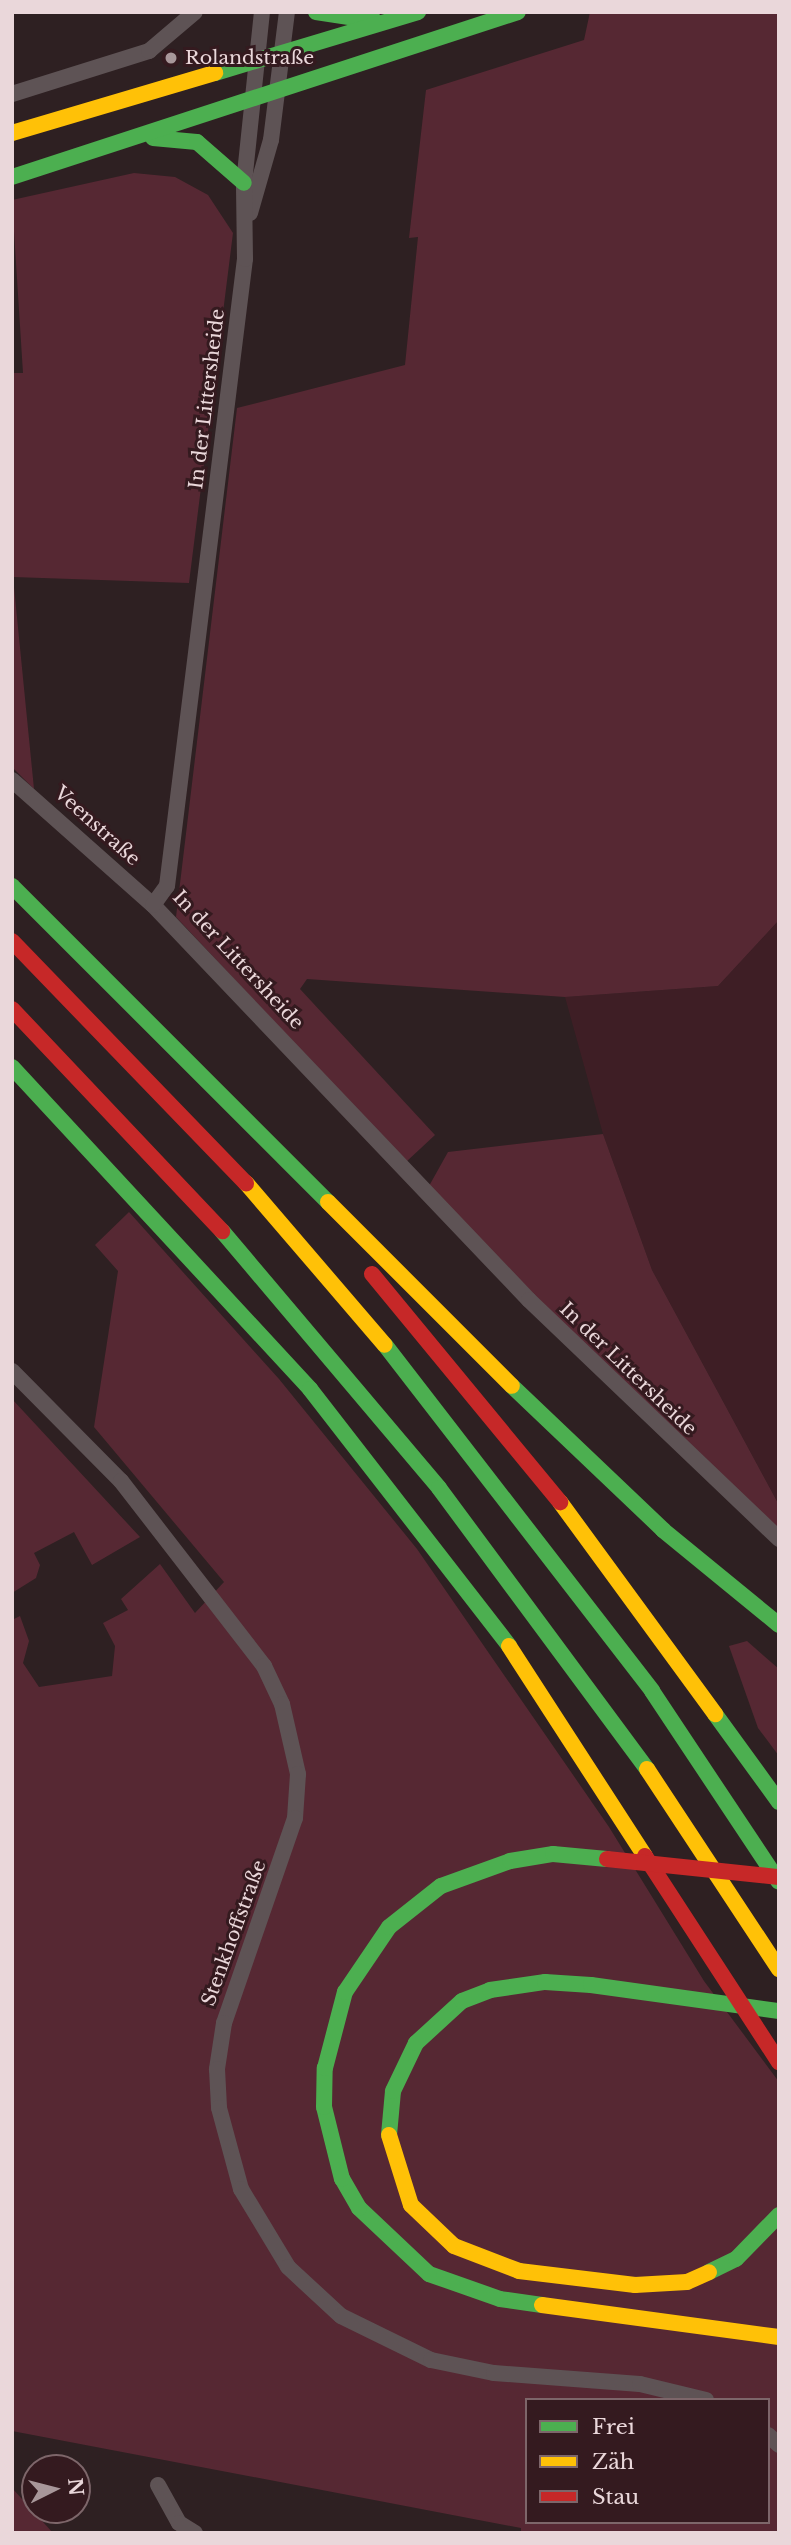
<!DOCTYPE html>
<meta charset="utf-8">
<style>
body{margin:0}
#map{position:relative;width:791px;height:2545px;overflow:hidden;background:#2e2022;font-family:"Libre Baskerville",serif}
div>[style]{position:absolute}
.built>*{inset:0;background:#3e1e25}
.green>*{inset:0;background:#562833}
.street>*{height:16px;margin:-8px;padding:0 8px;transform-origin:8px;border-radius:8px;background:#5e5355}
.fast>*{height:16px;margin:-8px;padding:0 8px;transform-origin:8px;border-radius:8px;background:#4caf50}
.slow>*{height:16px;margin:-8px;padding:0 8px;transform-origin:8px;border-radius:8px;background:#ffc107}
.jam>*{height:16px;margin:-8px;padding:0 8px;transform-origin:8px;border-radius:8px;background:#c62828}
.dots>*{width:19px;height:19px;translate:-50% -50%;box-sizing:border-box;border:4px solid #341a1f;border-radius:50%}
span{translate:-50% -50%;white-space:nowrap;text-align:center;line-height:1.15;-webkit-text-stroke:6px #341a1f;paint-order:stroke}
.poi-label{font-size:19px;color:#ead7da}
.left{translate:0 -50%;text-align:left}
.street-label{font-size:19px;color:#ead7da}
.frame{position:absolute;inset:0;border:14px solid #ead7da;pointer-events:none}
.legend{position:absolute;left:525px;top:2398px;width:245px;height:126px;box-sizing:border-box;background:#341a1f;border:2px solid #7d666a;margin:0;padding:9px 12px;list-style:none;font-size:21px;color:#ead7da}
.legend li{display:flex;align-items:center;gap:14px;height:35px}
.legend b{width:35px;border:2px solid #7d666a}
.north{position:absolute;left:21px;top:2454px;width:70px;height:70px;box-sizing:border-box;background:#341a1f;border:2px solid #7d666a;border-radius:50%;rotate:84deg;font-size:19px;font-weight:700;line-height:28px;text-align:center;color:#ead7da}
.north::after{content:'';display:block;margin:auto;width:24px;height:32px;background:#a8979a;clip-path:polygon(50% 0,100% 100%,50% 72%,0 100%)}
</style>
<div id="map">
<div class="built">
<i style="clip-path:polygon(779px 920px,779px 1505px,652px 1270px,603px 1134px,565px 997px,718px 986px)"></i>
</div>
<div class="green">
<i style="clip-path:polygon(590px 12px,779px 12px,779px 920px,718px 986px,565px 997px,307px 979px,300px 989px,435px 1135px,406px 1162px,176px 917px,237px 408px,405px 365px,418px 237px,409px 238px,426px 90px,584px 40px)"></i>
<i style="clip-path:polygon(134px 173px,175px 177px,208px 195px,233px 233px,189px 583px,13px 577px,34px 789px,12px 767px,12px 373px,23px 373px,12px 200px)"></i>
<i style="clip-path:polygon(603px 1134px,652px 1270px,779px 1505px,779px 1535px,641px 1405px,429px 1186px,448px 1152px)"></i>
<i style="clip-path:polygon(evenodd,129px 1212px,279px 1379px,417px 1549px,609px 1827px,704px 1981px,779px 2082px,779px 2533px,521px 2533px,521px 2528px,12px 2431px,12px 1620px,20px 1616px,29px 1641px,23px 1663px,39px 1687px,112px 1676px,115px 1646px,103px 1623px,128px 1610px,121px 1599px,160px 1564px,195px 1613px,224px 1582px,94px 1427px,118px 1271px,95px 1245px,129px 1212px,527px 2400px,768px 2400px,768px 2522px,527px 2522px,527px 2400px)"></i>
<i style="clip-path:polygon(12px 1399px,140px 1537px,92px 1565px,74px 1532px,34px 1553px,40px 1565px,36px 1578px,12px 1593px)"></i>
<i style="clip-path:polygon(747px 1641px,779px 1669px,779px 1756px,758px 1728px,729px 1646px)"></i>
<i style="clip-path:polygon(12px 2488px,53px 2533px,12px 2533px)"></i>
</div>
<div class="street">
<i style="left:12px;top:94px;width:144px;rotate:-17.4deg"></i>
<i style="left:149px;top:51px;width:60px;rotate:-40.3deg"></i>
<i style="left:250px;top:213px;width:76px;rotate:-74deg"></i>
<i style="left:271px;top:140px;width:129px;rotate:-82.9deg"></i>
<i style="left:12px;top:780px;width:188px;rotate:41.6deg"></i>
<i style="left:153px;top:905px;width:545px;rotate:46.41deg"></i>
<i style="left:529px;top:1300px;width:346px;rotate:43.7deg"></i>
<i style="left:153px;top:905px;width:24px;rotate:-54deg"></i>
<i style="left:167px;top:886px;width:632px;rotate:-82.91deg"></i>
<i style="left:245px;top:259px;width:76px;rotate:-90.8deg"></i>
<i style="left:244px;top:183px;width:172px;rotate:-84deg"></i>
<i style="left:12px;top:1371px;width:155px;rotate:45.3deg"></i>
<i style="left:121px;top:1481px;width:234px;rotate:52.3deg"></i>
<i style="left:264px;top:1666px;width:42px;rotate:64.7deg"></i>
<i style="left:282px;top:1704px;width:72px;rotate:77.1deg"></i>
<i style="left:298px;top:1774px;width:44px;rotate:93.9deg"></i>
<i style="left:295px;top:1818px;width:217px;rotate:109.1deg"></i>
<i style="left:224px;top:2023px;width:47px;rotate:98.7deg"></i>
<i style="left:217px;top:2069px;width:39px;rotate:87deg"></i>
<i style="left:219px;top:2108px;width:84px;rotate:74.8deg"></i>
<i style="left:241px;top:2189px;width:91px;rotate:58.9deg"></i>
<i style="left:288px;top:2267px;width:72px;rotate:42.8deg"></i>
<i style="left:341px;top:2316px;width:100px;rotate:26.1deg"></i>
<i style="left:431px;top:2360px;width:64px;rotate:11.7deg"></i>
<i style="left:494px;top:2373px;width:146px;rotate:4.3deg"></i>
<i style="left:640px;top:2384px;width:68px;rotate:13.6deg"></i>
<i style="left:768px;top:2435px;width:15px;rotate:42deg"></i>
<i style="left:158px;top:2485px;width:43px;rotate:61.1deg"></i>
<i style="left:179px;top:2523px;width:19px;rotate:32deg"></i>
</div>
<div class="fast">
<i style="left:316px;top:12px;width:60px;rotate:8.7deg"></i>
<i style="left:215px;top:73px;width:212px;rotate:-16.7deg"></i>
<i style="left:153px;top:138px;width:44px;rotate:5.2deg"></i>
<i style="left:197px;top:142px;width:62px;rotate:41.1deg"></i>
<i style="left:12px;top:177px;width:532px;rotate:-18.06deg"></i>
<i style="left:12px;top:886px;width:447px;rotate:45deg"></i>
<i style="left:12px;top:1067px;width:439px;rotate:47.2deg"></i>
<i style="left:310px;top:1389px;width:325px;rotate:52.2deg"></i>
<i style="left:222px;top:1231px;width:336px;rotate:49.8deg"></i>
<i style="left:439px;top:1488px;width:350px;rotate:53.5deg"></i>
<i style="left:385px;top:1345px;width:437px;rotate:52.3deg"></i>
<i style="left:652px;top:1691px;width:229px;rotate:56.4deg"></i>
<i style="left:512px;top:1386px;width:209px;rotate:43.6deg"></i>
<i style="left:663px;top:1530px;width:150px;rotate:39.3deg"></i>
<i style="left:715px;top:1714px;width:109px;rotate:54deg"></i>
<i style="left:389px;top:2135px;width:44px;rotate:-84.8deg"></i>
<i style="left:393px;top:2091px;width:53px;rotate:-64.4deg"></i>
<i style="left:416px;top:2043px;width:62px;rotate:-42.4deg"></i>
<i style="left:462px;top:2001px;width:30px;rotate:-21deg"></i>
<i style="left:490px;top:1990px;width:56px;rotate:-8.3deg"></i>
<i style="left:545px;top:1982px;width:46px;rotate:3.7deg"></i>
<i style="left:591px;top:1985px;width:190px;rotate:7.9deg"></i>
<i style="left:709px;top:2272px;width:30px;rotate:-26deg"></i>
<i style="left:736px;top:2259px;width:62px;rotate:-45.7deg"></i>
<i style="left:542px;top:2305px;width:42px;rotate:-171.9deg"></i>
<i style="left:500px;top:2299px;width:75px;rotate:-160.6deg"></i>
<i style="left:429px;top:2274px;width:96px;rotate:-136.7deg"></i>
<i style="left:359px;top:2208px;width:34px;rotate:-120deg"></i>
<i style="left:342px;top:2179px;width:74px;rotate:-104deg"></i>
<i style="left:324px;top:2107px;width:39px;rotate:-89deg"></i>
<i style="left:325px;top:2068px;width:79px;rotate:-75.3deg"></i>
<i style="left:345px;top:1992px;width:78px;rotate:-55.9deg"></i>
<i style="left:389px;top:1927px;width:66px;rotate:-38.3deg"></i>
<i style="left:441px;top:1886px;width:73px;rotate:-19.9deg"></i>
<i style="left:510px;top:1861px;width:44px;rotate:-9.2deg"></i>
<i style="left:553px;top:1854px;width:54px;rotate:5.3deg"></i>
</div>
<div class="slow">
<i style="left:12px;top:133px;width:212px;rotate:-16.5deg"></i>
<i style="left:246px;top:1183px;width:213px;rotate:49.4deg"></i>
<i style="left:328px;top:1202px;width:260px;rotate:45deg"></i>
<i style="left:560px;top:1502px;width:263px;rotate:53.8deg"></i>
<i style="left:509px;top:1646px;width:250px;rotate:57.1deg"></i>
<i style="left:647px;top:1769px;width:240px;rotate:56.6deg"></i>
<i style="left:389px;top:2135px;width:73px;rotate:72.6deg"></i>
<i style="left:411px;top:2205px;width:59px;rotate:43.6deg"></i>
<i style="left:454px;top:2246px;width:70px;rotate:21deg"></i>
<i style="left:519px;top:2271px;width:117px;rotate:6.9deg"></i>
<i style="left:635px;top:2285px;width:52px;rotate:-3.3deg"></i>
<i style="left:687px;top:2282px;width:24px;rotate:-24deg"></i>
<i style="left:542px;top:2305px;width:239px;rotate:7.7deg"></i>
</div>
<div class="jam">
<i style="left:12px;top:941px;width:337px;rotate:46deg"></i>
<i style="left:12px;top:1009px;width:306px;rotate:46.6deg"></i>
<i style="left:372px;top:1274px;width:296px;rotate:50.5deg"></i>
<i style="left:645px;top:1856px;width:246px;rotate:57deg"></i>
<i style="left:607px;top:1859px;width:173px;rotate:6deg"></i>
</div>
<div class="dots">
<i style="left:171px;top:58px;background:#a8979a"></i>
</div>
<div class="poi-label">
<span class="left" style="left:185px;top:58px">Rolandstraße</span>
</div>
<div class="street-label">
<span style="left:207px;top:399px;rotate:-83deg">In der Littersheide</span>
<span style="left:97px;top:826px;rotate:42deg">Veenstraße</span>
<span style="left:238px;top:960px;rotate:47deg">In der Littersheide</span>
<span style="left:628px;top:1369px;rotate:44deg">In der Littersheide</span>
<span style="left:234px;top:1933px;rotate:-70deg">Stenkhoffstraße</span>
</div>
<div class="frame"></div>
<ul class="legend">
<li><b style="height:9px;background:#4caf50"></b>Frei</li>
<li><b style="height:9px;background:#ffc107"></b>Zäh</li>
<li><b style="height:9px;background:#c62828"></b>Stau</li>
</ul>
<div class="north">N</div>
</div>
